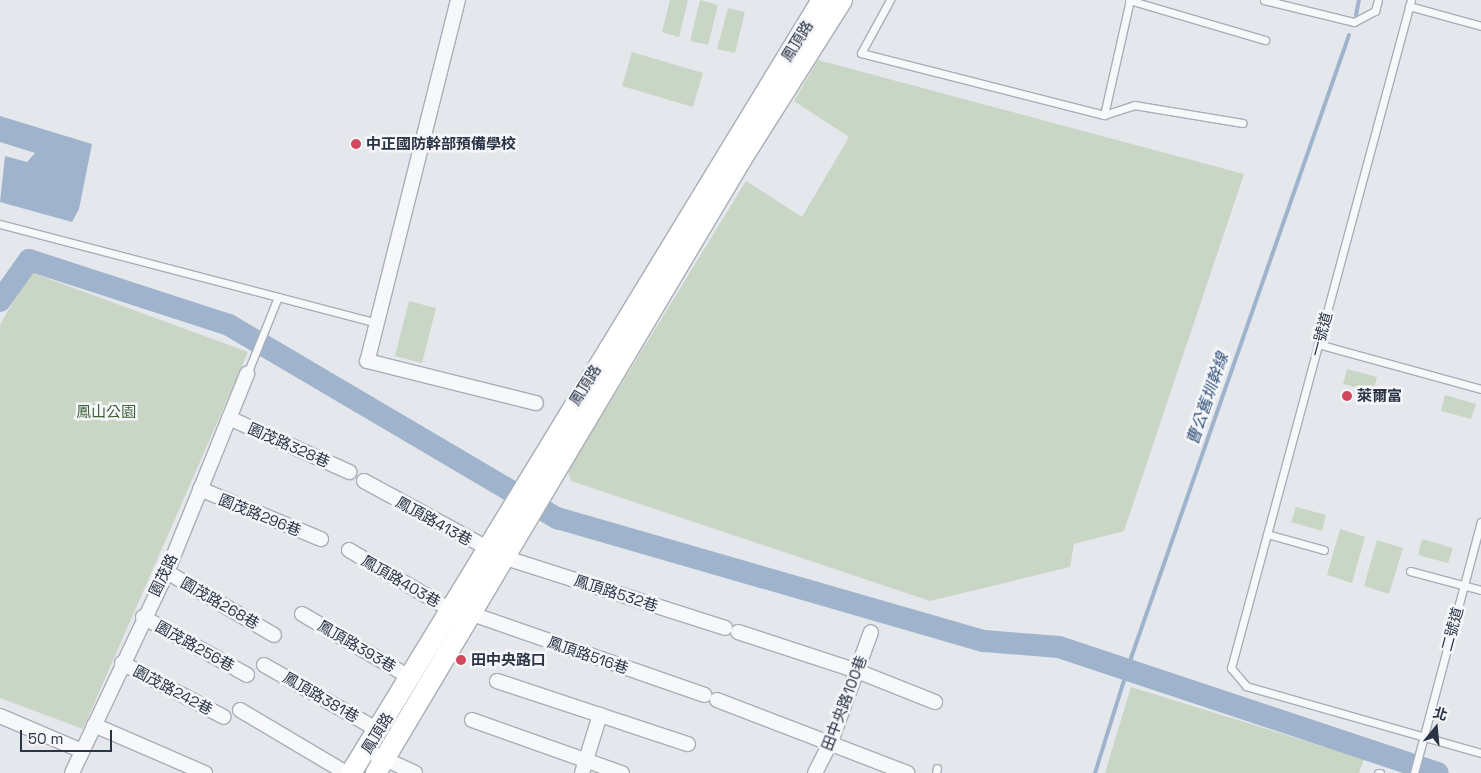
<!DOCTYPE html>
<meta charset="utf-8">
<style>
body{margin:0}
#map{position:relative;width:1481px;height:773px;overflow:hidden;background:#e4e7ec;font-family:"Space Grotesk","Noto Sans TC",sans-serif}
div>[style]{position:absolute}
.green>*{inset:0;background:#c9d6c5}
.water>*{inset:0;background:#9fb4cc}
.stream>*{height:4px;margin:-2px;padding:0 2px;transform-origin:2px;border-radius:2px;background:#9fb4cc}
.river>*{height:22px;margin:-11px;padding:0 11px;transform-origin:11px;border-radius:11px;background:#9fb4cc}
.roads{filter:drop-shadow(1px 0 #a9aeb7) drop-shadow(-1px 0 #a9aeb7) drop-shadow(0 1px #a9aeb7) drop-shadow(0 -1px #a9aeb7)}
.service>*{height:7px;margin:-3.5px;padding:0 3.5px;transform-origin:3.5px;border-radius:3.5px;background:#f7f8fa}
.minor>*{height:14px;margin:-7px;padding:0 7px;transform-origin:7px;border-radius:7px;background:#f7f8fa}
.secondary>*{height:20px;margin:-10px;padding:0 10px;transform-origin:10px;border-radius:10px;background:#fff}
.dots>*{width:14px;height:14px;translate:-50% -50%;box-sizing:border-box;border:2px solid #f4f6f9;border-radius:50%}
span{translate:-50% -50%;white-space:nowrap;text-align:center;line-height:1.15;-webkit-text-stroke:5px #f4f6f9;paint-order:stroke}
.street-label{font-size:15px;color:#2b3445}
.poi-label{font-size:15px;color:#2b3445;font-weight:700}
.left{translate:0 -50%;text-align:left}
.park-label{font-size:15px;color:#3f6138}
.water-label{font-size:16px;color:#34527a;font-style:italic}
.north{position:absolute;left:1411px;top:703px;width:50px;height:50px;-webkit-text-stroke:4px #f4f6f9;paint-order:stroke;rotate:17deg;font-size:14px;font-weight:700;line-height:20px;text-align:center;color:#2b3445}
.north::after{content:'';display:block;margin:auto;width:18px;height:22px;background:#2b3445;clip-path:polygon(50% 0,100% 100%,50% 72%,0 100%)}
.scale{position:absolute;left:20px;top:730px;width:92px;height:22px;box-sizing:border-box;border:2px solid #2b3445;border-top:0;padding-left:6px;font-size:15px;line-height:18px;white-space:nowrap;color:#2b3445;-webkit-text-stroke:4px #f4f6f9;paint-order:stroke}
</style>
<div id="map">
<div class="green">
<i style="clip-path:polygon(670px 0,688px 0,679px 37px,662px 32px)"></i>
<i style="clip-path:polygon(700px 0,718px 5px,708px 45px,690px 41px)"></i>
<i style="clip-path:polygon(728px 8px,745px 12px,735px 53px,717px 49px)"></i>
<i style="clip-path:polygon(632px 52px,703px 73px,693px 107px,622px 86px)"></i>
<i style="clip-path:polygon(818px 60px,1244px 174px,1124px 531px,1074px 544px,1070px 567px,930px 601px,571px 481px,568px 471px,746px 181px,802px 217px,849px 137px,794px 101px)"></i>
<i style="clip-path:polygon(30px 272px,248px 352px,83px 729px,0 698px,0 325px)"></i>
<i style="clip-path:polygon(409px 301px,436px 308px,422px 363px,395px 356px)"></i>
<i style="clip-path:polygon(1347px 369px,1377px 377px,1373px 392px,1343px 384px)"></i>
<i style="clip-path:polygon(1445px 395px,1476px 404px,1471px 419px,1441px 411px)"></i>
<i style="clip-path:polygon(1296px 507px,1326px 515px,1322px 531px,1291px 522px)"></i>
<i style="clip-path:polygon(1340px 529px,1365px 537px,1352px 583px,1327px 575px)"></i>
<i style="clip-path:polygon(1422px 539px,1453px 548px,1448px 563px,1418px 555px)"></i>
<i style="clip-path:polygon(1377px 540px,1403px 548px,1389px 594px,1364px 586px)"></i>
<i style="clip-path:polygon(1131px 687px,1364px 759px,1359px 773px,1105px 773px)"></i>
</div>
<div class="water">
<i style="clip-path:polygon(0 116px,92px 144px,79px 209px,72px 222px,0 202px,5px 156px,27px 162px,35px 153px,0 142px)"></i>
</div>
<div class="stream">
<i style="left:1356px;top:15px;width:15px;rotate:-79deg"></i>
<i style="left:1095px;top:773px;width:121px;rotate:-72.6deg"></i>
<i style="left:1131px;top:658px;width:660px;rotate:-70.71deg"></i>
</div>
<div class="river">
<i style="left:0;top:301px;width:50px;rotate:-54.7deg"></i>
<i style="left:29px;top:260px;width:210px;rotate:18deg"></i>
<i style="left:229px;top:325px;width:381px;rotate:30.5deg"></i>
<i style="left:557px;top:518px;width:444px;rotate:16.1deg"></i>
<i style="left:984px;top:641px;width:75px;rotate:4.6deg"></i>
<i style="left:1059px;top:647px;width:399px;rotate:18.4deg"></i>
</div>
<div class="roads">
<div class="service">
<i style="left:890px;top:0;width:60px;rotate:118.7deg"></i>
<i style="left:861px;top:53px;width:251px;rotate:14.3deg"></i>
<i style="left:1104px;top:115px;width:32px;rotate:-18deg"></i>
<i style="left:1134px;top:105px;width:110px;rotate:9.4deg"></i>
<i style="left:1129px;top:0;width:142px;rotate:16.4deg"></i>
<i style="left:1264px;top:0;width:93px;rotate:13.7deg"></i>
<i style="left:1354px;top:22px;width:24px;rotate:-28deg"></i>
<i style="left:1375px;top:11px;width:11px;rotate:-75deg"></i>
<i style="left:1411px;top:0;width:692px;rotate:105.08deg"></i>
<i style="left:1231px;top:668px;width:23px;rotate:50deg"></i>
<i style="left:1246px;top:686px;width:244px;rotate:15.9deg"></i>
<i style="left:1409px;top:6px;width:75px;rotate:15.5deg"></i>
<i style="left:1104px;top:115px;width:118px;rotate:-77.3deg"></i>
<i style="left:0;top:224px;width:390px;rotate:14.7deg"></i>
<i style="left:1318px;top:344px;width:169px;rotate:15.4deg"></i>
<i style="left:247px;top:374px;width:83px;rotate:-68.1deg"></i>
<i style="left:1267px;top:534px;width:59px;rotate:15.7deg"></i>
<i style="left:1410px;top:571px;width:73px;rotate:15deg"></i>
<i style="left:936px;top:773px;width:5px;rotate:-79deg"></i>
<i style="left:1378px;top:773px;width:2px"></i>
<i style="left:1414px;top:773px;width:260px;rotate:-75.1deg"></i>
</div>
<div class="minor">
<i style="left:458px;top:0;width:372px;rotate:104.1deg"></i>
<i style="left:367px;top:361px;width:174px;rotate:14deg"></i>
<i style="left:229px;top:418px;width:132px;rotate:24.2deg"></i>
<i style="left:364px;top:481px;width:162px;rotate:28.5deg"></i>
<i style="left:506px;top:558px;width:230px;rotate:17.7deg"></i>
<i style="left:200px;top:489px;width:131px;rotate:22.5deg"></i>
<i style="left:349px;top:550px;width:120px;rotate:30.6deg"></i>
<i style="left:167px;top:572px;width:124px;rotate:30.5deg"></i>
<i style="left:302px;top:614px;width:126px;rotate:30.4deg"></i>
<i style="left:472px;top:614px;width:246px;rotate:19.2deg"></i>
<i style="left:143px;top:617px;width:119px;rotate:29.1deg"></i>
<i style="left:738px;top:632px;width:125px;rotate:18.1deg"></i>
<i style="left:857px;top:671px;width:84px;rotate:21.7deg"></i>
<i style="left:122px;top:663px;width:115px;rotate:27.9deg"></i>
<i style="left:264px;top:665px;width:131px;rotate:29.7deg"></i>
<i style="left:497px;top:681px;width:201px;rotate:18.3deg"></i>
<i style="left:717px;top:700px;width:204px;rotate:21deg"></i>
<i style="left:240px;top:710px;width:123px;rotate:30.7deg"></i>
<i style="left:0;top:716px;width:89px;rotate:23.1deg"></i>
<i style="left:472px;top:720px;width:159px;rotate:19.5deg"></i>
<i style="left:94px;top:725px;width:121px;rotate:23.4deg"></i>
<i style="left:365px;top:750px;width:55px;rotate:24.7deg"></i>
<i style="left:72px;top:773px;width:222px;rotate:-64.7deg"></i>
<i style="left:167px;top:572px;width:214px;rotate:-68deg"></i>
<i style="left:582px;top:773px;width:61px;rotate:-72.8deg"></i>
<i style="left:815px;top:773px;width:33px;rotate:-63deg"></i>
<i style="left:830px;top:744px;width:119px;rotate:-69.9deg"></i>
</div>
<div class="secondary">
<i style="left:351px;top:773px;width:905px;rotate:-58.65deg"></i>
<i style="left:376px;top:773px;width:713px;rotate:-59.23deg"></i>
<i style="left:741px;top:160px;width:189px;rotate:-57.7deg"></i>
</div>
</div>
<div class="dots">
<i style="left:356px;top:144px;background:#d1495b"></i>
<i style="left:1347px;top:396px;background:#d1495b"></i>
<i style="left:461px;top:660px;background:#d1495b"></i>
</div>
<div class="street-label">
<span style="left:797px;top:41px;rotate:-58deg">鳳頂路</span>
<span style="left:1321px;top:334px;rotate:-75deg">一號道</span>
<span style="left:585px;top:385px;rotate:-58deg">鳳頂路</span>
<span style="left:289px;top:445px;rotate:24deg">園茂路328巷</span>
<span style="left:260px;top:515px;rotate:22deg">園茂路296巷</span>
<span style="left:434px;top:521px;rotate:29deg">鳳頂路413巷</span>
<span style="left:163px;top:575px;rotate:-64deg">園茂路</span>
<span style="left:401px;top:581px;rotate:30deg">鳳頂路403巷</span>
<span style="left:616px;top:593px;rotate:18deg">鳳頂路532巷</span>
<span style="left:220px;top:603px;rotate:30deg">園茂路268巷</span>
<span style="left:1452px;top:629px;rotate:-75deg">二號道</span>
<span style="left:195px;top:646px;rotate:29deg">園茂路256巷</span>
<span style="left:357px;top:646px;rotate:30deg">鳳頂路393巷</span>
<span style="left:588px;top:655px;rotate:19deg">鳳頂路516巷</span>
<span style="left:173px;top:690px;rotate:28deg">園茂路242巷</span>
<span style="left:321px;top:697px;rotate:30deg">鳳頂路381巷</span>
<span style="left:844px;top:703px;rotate:-69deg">田中央路100巷</span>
<span style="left:377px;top:733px;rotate:-58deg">鳳頂路</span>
</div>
<div class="poi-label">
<span class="left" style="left:366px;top:144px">中正國防幹部預備學校</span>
<span class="left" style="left:1357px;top:396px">萊爾富</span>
<span class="left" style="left:471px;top:660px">田中央路口</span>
</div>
<div class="park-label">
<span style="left:106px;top:412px">鳳山公園</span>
</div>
<div class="water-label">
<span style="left:1208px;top:399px;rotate:-71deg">曹公舊圳幹線</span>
</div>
<div class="north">北</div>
<div class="scale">50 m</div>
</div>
